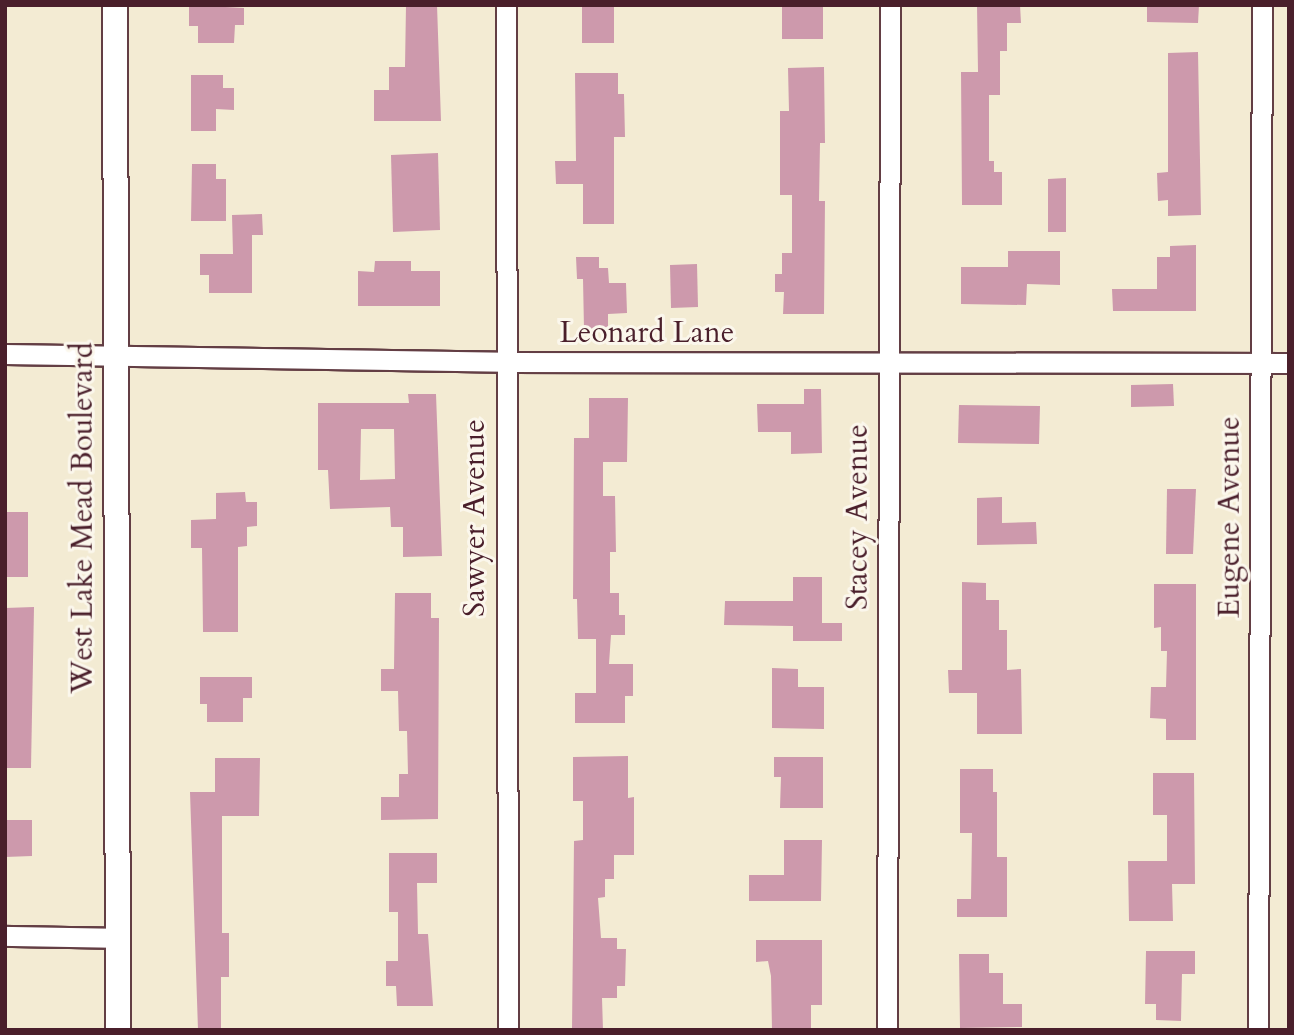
<!DOCTYPE html>
<style>
body{margin:0}
#map{position:relative;width:1294px;height:1035px;overflow:hidden;background:#f3ebd3;font-family:Cardo,serif}
div>[style]{position:absolute}
.building>*{inset:0;background:#cd99ac}
.roads{filter:drop-shadow(2px 0 #633e44) drop-shadow(-2px 0 #633e44) drop-shadow(0 2px #633e44) drop-shadow(0 -2px #633e44)}
.minor>*{height:19px;margin:-9.5px;padding:0 9.5px;transform-origin:9.5px;border-radius:9.5px;background:#fff}
.major>*{height:24px;margin:-12px;padding:0 12px;transform-origin:12px;border-radius:12px;background:#fff}
span{translate:-50% -50%;white-space:nowrap;text-align:center;line-height:1.15;-webkit-text-stroke:6px #fbf7ec;paint-order:stroke}
.street-label{font-size:30px;color:#4a1f2b}
.frame{position:absolute;inset:0;border:7px solid #4a1f2b;pointer-events:none}
</style>
<div id="map">
<div class="building">
<i style="clip-path:polygon(189px 5px,244px 8px,244px 25px,235px 25px,234px 43px,198px 43px,198px 26px,189px 26px)"></i>
<i style="clip-path:polygon(406px 5px,437px 5px,441px 121px,374px 121px,374px 90px,389px 90px,389px 67px,405px 67px)"></i>
<i style="clip-path:polygon(582px 5px,614px 5px,614px 43px,582px 43px)"></i>
<i style="clip-path:polygon(782px 5px,823px 5px,823px 39px,782px 39px)"></i>
<i style="clip-path:polygon(977px 5px,1020px 5px,1021px 23px,1007px 23px,1007px 51px,1000px 51px,1000px 95px,989px 95px,989px 161px,994px 161px,994px 172px,1002px 172px,1002px 205px,962px 205px,961px 72px,978px 72px)"></i>
<i style="clip-path:polygon(1147px 5px,1199px 5px,1198px 23px,1147px 22px)"></i>
<i style="clip-path:polygon(1198px 52px,1201px 215px,1168px 216px,1168px 200px,1158px 201px,1157px 173px,1168px 172px,1168px 53px)"></i>
<i style="clip-path:polygon(824px 67px,825px 143px,820px 143px,819px 201px,825px 201px,824px 314px,783px 314px,784px 292px,775px 292px,775px 274px,782px 274px,782px 253px,792px 253px,792px 195px,780px 195px,780px 111px,789px 111px,788px 68px)"></i>
<i style="clip-path:polygon(575px 73px,618px 73px,618px 94px,624px 94px,625px 137px,614px 137px,614px 224px,583px 224px,583px 184px,556px 184px,555px 161px,576px 161px)"></i>
<i style="clip-path:polygon(191px 75px,223px 75px,223px 88px,234px 88px,234px 110px,216px 109px,216px 131px,191px 131px)"></i>
<i style="clip-path:polygon(438px 153px,440px 230px,393px 232px,391px 155px)"></i>
<i style="clip-path:polygon(192px 164px,216px 164px,216px 179px,226px 179px,226px 221px,191px 221px)"></i>
<i style="clip-path:polygon(1066px 178px,1066px 232px,1048px 232px,1048px 179px)"></i>
<i style="clip-path:polygon(262px 214px,263px 235px,252px 235px,252px 293px,209px 293px,209px 275px,200px 275px,200px 254px,233px 254px,232px 215px)"></i>
<i style="clip-path:polygon(1196px 245px,1196px 311px,1113px 311px,1112px 289px,1157px 289px,1157px 257px,1170px 257px,1170px 246px)"></i>
<i style="clip-path:polygon(1008px 251px,1060px 251px,1060px 285px,1027px 284px,1026px 305px,961px 304px,961px 267px,1008px 267px)"></i>
<i style="clip-path:polygon(576px 257px,599px 257px,599px 268px,608px 268px,609px 283px,626px 283px,627px 313px,608px 314px,608px 328px,584px 329px,583px 279px,577px 279px)"></i>
<i style="clip-path:polygon(375px 261px,411px 261px,411px 271px,440px 271px,440px 306px,358px 306px,358px 271px,374px 272px)"></i>
<i style="clip-path:polygon(697px 264px,698px 307px,671px 308px,670px 265px)"></i>
<i style="clip-path:polygon(1173px 384px,1174px 406px,1131px 407px,1131px 385px)"></i>
<i style="clip-path:polygon(804px 389px,821px 389px,822px 453px,791px 454px,791px 432px,758px 432px,757px 404px,804px 404px)"></i>
<i style="clip-path:polygon(evenodd,408px 394px,436px 394px,442px 556px,403px 557px,403px 527px,391px 527px,390px 507px,330px 509px,328px 470px,318px 470px,318px 403px,409px 403px,408px 394px,361px 429px,394px 429px,395px 479px,360px 480px,361px 429px)"></i>
<i style="clip-path:polygon(589px 398px,628px 398px,627px 462px,603px 462px,603px 496px,615px 496px,616px 552px,610px 552px,610px 593px,619px 593px,619px 615px,625px 615px,625px 635px,611px 635px,609px 664px,633px 664px,633px 696px,625px 696px,625px 723px,575px 723px,575px 693px,596px 693px,596px 639px,578px 639px,577px 599px,573px 599px,574px 438px,589px 438px)"></i>
<i style="clip-path:polygon(959px 405px,1040px 406px,1039px 444px,958px 443px)"></i>
<i style="clip-path:polygon(1167px 489px,1196px 489px,1193px 554px,1166px 554px)"></i>
<i style="clip-path:polygon(245px 492px,246px 502px,257px 502px,257px 526px,247px 527px,247px 546px,238px 547px,238px 632px,203px 632px,202px 548px,191px 548px,191px 520px,216px 519px,216px 493px)"></i>
<i style="clip-path:polygon(1002px 497px,1002px 523px,1036px 522px,1037px 544px,977px 545px,977px 498px)"></i>
<i style="clip-path:polygon(5px 512px,28px 512px,28px 577px,5px 577px)"></i>
<i style="clip-path:polygon(793px 577px,822px 577px,822px 623px,842px 623px,842px 641px,793px 641px,793px 626px,724px 625px,725px 601px,793px 601px)"></i>
<i style="clip-path:polygon(962px 582px,986px 583px,986px 600px,999px 600px,999px 630px,1007px 630px,1007px 670px,1021px 669px,1022px 734px,977px 734px,977px 693px,949px 693px,948px 670px,962px 670px)"></i>
<i style="clip-path:polygon(1154px 584px,1196px 584px,1196px 740px,1166px 740px,1166px 719px,1150px 718px,1151px 687px,1166px 687px,1167px 651px,1161px 651px,1161px 627px,1154px 628px)"></i>
<i style="clip-path:polygon(395px 593px,431px 593px,431px 618px,439px 618px,438px 819px,381px 820px,381px 797px,399px 797px,399px 774px,408px 774px,407px 731px,399px 731px,398px 691px,381px 691px,381px 669px,394px 669px)"></i>
<i style="clip-path:polygon(34px 607px,31px 768px,5px 768px,5px 608px)"></i>
<i style="clip-path:polygon(772px 668px,798px 669px,798px 687px,824px 687px,824px 729px,772px 728px)"></i>
<i style="clip-path:polygon(200px 677px,252px 677px,252px 698px,243px 698px,243px 722px,207px 722px,207px 704px,200px 704px)"></i>
<i style="clip-path:polygon(628px 756px,628px 798px,634px 797px,634px 855px,614px 855px,614px 879px,605px 879px,605px 897px,598px 898px,601px 938px,617px 938px,617px 949px,626px 949px,625px 986px,617px 986px,617px 998px,602px 998px,603px 1030px,572px 1030px,574px 841px,583px 840px,583px 801px,573px 801px,573px 757px)"></i>
<i style="clip-path:polygon(774px 757px,823px 757px,823px 808px,780px 808px,781px 777px,774px 777px)"></i>
<i style="clip-path:polygon(215px 758px,260px 758px,259px 816px,222px 816px,222px 933px,229px 933px,229px 977px,221px 977px,221px 1030px,198px 1030px,190px 792px,215px 792px)"></i>
<i style="clip-path:polygon(960px 769px,993px 769px,993px 792px,997px 792px,997px 857px,1007px 857px,1007px 917px,957px 917px,957px 899px,971px 899px,972px 833px,960px 833px)"></i>
<i style="clip-path:polygon(1153px 773px,1194px 773px,1195px 884px,1172px 884px,1173px 921px,1129px 921px,1128px 861px,1167px 861px,1167px 815px,1153px 815px)"></i>
<i style="clip-path:polygon(5px 820px,32px 820px,32px 856px,5px 857px)"></i>
<i style="clip-path:polygon(784px 840px,822px 840px,821px 901px,749px 901px,749px 875px,784px 875px)"></i>
<i style="clip-path:polygon(389px 853px,437px 853px,437px 883px,417px 883px,418px 934px,428px 934px,433px 1006px,397px 1006px,396px 986px,386px 986px,386px 961px,398px 961px,398px 912px,389px 912px)"></i>
<i style="clip-path:polygon(756px 940px,822px 940px,822px 1005px,811px 1005px,811px 1030px,772px 1030px,771px 976px,768px 961px,756px 962px)"></i>
<i style="clip-path:polygon(1146px 951px,1195px 951px,1195px 974px,1182px 974px,1181px 1021px,1156px 1020px,1156px 1004px,1145px 1004px)"></i>
<i style="clip-path:polygon(959px 954px,989px 954px,989px 973px,1003px 973px,1003px 1004px,1022px 1004px,1022px 1027px,960px 1028px)"></i>
</div>
<div class="roads">
<div class="minor">
<i style="left:506px;top:5px;width:1025px;rotate:89.89deg"></i>
<i style="left:5px;top:354px;width:499px;rotate:0.9deg"></i>
<i style="left:504px;top:362px;width:785px;rotate:0.07deg"></i>
<i style="left:5px;top:936px;width:112px;rotate:1deg"></i>
<i style="left:887px;top:1030px;width:1025px;rotate:-89.83deg"></i>
<i style="left:1258px;top:1030px;width:1025px;rotate:-89.78deg"></i>
</div>
<div class="major">
<i style="left:115px;top:5px;width:1025px;rotate:89.83deg"></i>
</div>
</div>
<div class="street-label">
<span style="left:647px;top:333px">Leonard Lane</span>
<span style="left:858px;top:517px;rotate:-90deg">Stacey Avenue</span>
<span style="left:1230px;top:517px;rotate:-90deg">Eugene Avenue</span>
<span style="left:83px;top:518px;rotate:-90deg">West Lake Mead Boulevard</span>
<span style="left:475px;top:518px;rotate:-90deg">Sawyer Avenue</span>
</div>
<div class="frame"></div>
</div>
